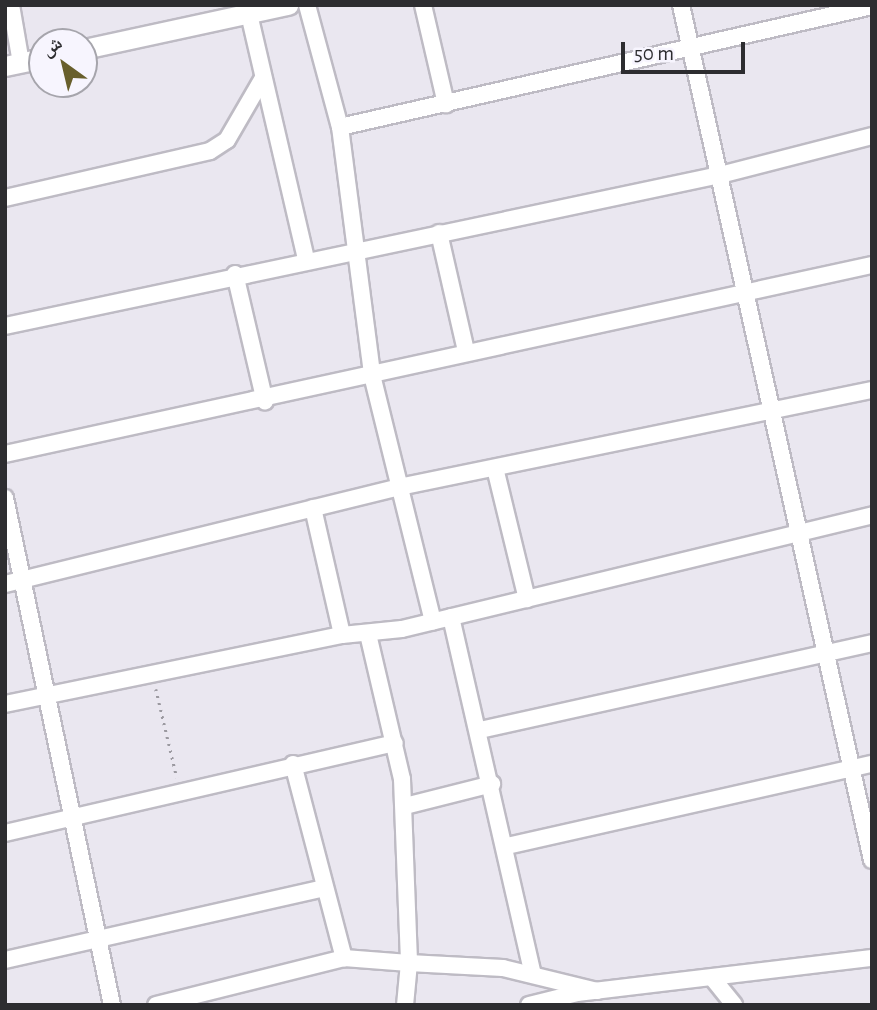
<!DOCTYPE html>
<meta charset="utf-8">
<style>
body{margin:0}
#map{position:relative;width:877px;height:1010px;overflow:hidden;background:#eae7f0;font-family:"Alegreya Sans","Noto Naskh Arabic",sans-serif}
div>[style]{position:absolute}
.path>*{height:2.5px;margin-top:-1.25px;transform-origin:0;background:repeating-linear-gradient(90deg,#9b99a0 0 2px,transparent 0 7px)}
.roads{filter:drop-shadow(2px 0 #bebbc4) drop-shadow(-2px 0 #bebbc4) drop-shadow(0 2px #bebbc4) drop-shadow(0 -2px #bebbc4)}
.minor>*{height:16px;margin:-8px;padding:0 8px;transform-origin:8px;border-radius:8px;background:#fff}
.tertiary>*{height:19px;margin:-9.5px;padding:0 9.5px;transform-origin:9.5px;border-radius:9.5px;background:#fff}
span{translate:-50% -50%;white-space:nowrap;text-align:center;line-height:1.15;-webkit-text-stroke:6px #f7f5fe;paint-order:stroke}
.frame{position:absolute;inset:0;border:7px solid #2d2d30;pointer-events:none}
.north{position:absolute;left:28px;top:28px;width:70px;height:70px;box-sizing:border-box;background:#f7f5fe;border:2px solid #a6a5ac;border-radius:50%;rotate:326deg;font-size:19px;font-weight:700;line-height:28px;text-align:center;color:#2d2d30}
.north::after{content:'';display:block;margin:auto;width:24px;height:32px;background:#685f2c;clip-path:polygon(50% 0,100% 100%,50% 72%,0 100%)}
.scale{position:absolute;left:621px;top:42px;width:124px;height:32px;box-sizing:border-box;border:4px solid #2d2d30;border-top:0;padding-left:9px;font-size:21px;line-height:24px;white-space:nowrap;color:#2d2d30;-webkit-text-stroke:5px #f7f5fe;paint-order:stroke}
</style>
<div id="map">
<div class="path">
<i style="left:156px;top:689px;width:91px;rotate:76.7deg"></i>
</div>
<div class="roads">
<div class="minor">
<i style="left:11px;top:5px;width:59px;rotate:80.2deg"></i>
<i style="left:307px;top:5px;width:126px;rotate:74.9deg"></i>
<i style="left:340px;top:127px;width:250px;rotate:82.6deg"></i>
<i style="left:372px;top:375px;width:254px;rotate:76.1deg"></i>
<i style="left:423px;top:5px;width:102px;rotate:76.9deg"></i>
<i style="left:681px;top:5px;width:876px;rotate:77.41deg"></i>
<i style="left:249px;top:14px;width:251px;rotate:76.9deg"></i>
<i style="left:340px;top:127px;width:546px;rotate:-12.81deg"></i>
<i style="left:5px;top:198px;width:210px;rotate:-12.9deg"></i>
<i style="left:210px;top:151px;width:20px;rotate:-33deg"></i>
<i style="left:227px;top:140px;width:72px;rotate:-59.9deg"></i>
<i style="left:439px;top:233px;width:121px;rotate:77.1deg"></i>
<i style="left:235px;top:274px;width:131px;rotate:76.8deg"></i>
<i style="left:5px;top:326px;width:731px;rotate:-11.93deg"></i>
<i style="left:720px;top:175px;width:157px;rotate:-14.4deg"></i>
<i style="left:5px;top:454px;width:887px;rotate:-12.3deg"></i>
<i style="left:495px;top:468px;width:135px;rotate:76.3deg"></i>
<i style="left:5px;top:498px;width:518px;rotate:78.08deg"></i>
<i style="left:313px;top:508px;width:130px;rotate:77.1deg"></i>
<i style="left:5px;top:584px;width:411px;rotate:-13.8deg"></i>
<i style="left:404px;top:486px;width:478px;rotate:-11.6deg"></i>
<i style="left:451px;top:617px;width:367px;rotate:77.1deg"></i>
<i style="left:368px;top:634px;width:149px;rotate:76.8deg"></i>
<i style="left:402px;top:779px;width:184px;rotate:87.8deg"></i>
<i style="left:409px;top:963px;width:94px;rotate:3deg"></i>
<i style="left:503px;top:968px;width:97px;rotate:13.7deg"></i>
<i style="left:5px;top:704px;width:344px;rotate:-11.6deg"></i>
<i style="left:342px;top:635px;width:60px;rotate:-5.7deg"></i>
<i style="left:402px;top:629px;width:484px;rotate:-13.6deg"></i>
<i style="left:480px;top:730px;width:402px;rotate:-12.5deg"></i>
<i style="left:293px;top:764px;width:201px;rotate:75.3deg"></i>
<i style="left:405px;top:806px;width:90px;rotate:-14.2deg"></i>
<i style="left:5px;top:833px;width:400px;rotate:-13deg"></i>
<i style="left:507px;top:846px;width:374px;rotate:-12.7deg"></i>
<i style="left:5px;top:960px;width:328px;rotate:-12.7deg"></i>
<i style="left:714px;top:980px;width:32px;rotate:51deg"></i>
<i style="left:156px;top:1005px;width:194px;rotate:-14deg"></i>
<i style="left:344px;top:958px;width:65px;rotate:4.4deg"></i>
<i style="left:409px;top:963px;width:42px;rotate:95.4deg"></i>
<i style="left:529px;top:1005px;width:49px;rotate:-14deg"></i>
<i style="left:577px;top:993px;width:297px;rotate:-6.8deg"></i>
</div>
<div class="tertiary">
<i style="left:84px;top:49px;width:209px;rotate:-12.2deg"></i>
<i style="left:5px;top:66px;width:38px;rotate:-12deg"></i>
</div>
</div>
<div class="frame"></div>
<div class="north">ش</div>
<div class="scale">50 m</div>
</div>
